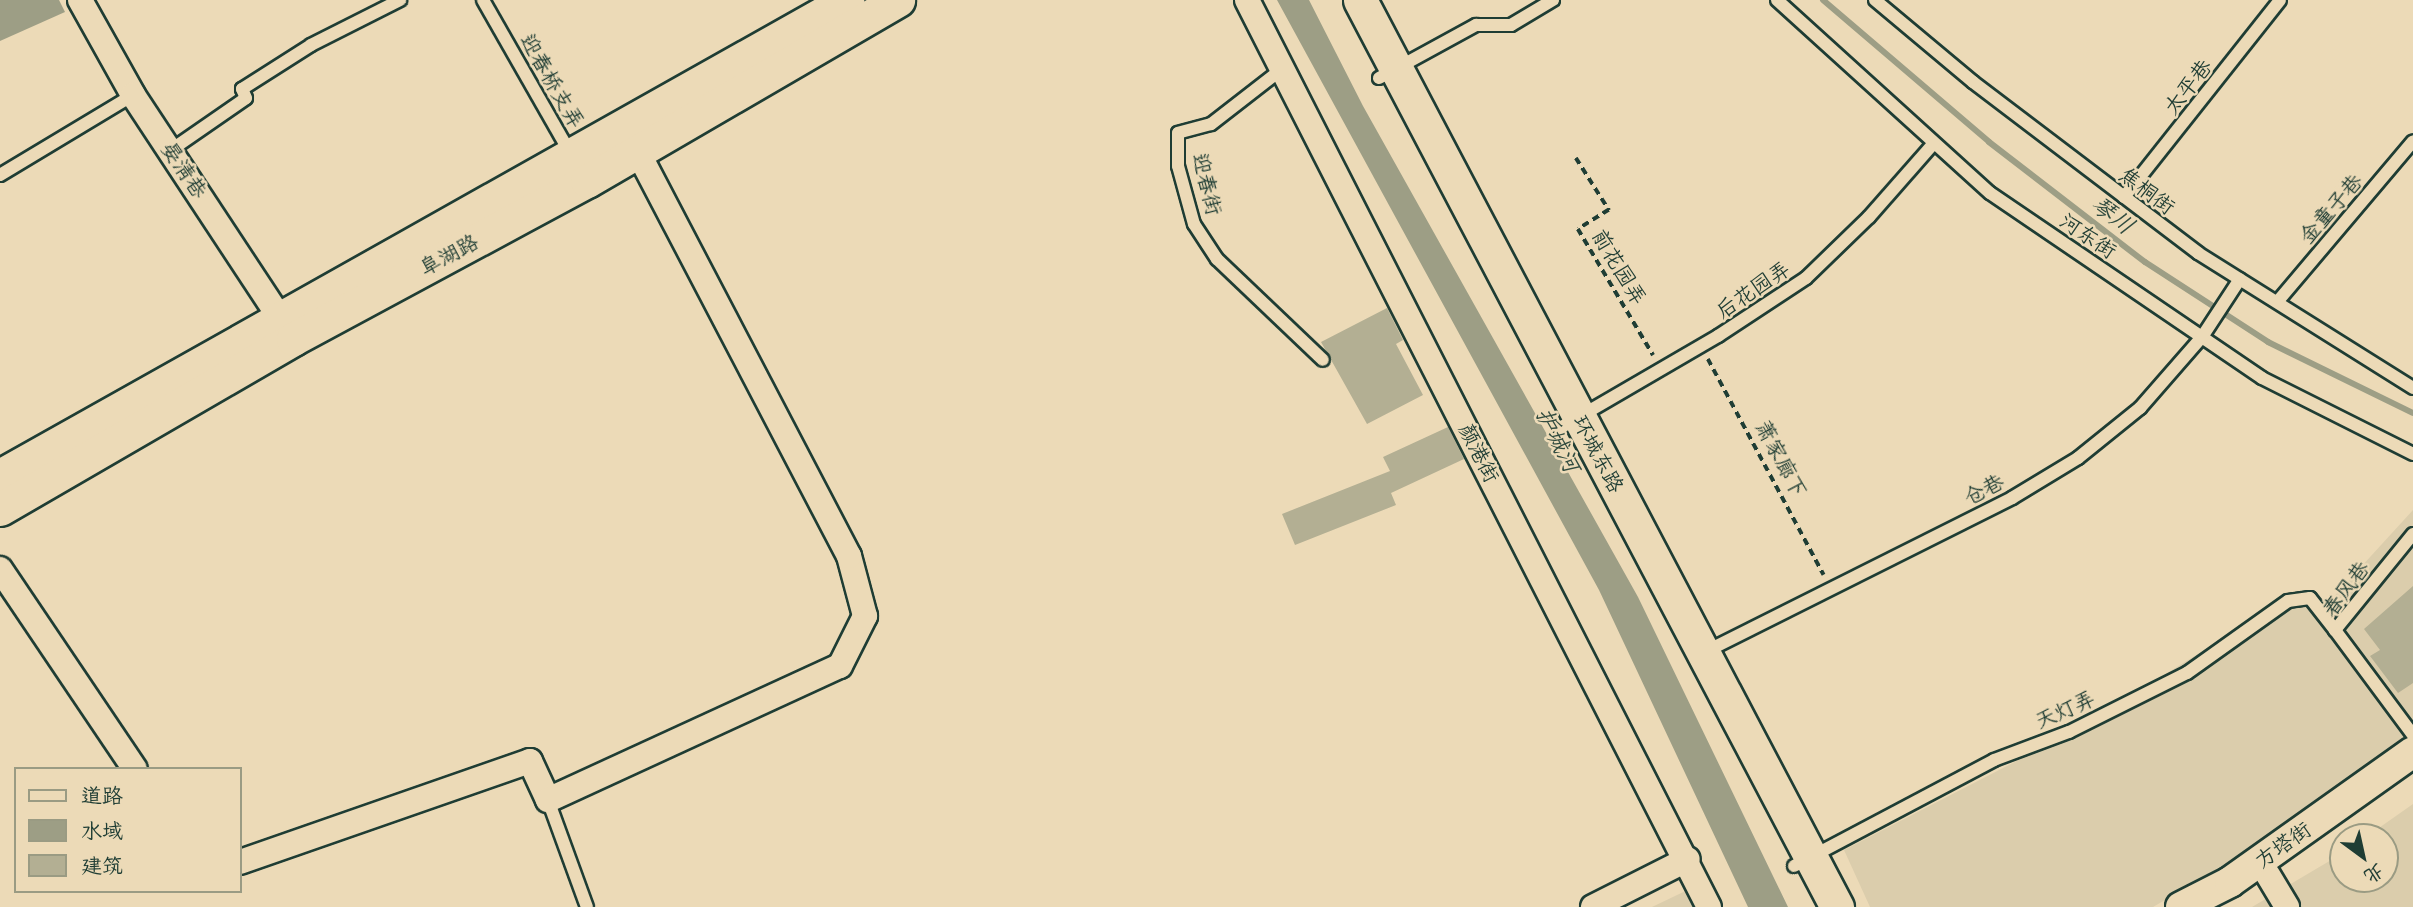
<!DOCTYPE html>
<meta charset="utf-8">
<style>
body{margin:0}
#map{position:relative;width:2413px;height:907px;overflow:hidden;background:#ecdab7;font-family:"Patrick Hand","LXGW WenKai TC",sans-serif}
div>[style]{position:absolute}
.built>*{inset:0;background:#dbcdac}
.water>*{inset:0;background:#9d9e85}
.stream>*{height:6px;margin:-3px;padding:0 3px;transform-origin:3px;border-radius:3px;background:#9d9e85}
.building>*{inset:0;background:#b3af93}
.path>*{height:3.5px;margin-top:-1.75px;transform-origin:0;background:repeating-linear-gradient(90deg,#1f3d34 0 7px,transparent 0 12px)}
.roads{filter:drop-shadow(2px 0 #1f3d34) drop-shadow(-2px 0 #1f3d34) drop-shadow(0 2px #1f3d34) drop-shadow(0 -2px #1f3d34)}
.service>*{height:12px;margin:-6px;padding:0 6px;transform-origin:6px;border-radius:6px;background:#ecdab7}
.minor>*{height:24px;margin:-12px;padding:0 12px;transform-origin:12px;border-radius:12px;background:#ecdab7}
.tertiary>*{height:30px;margin:-15px;padding:0 15px;transform-origin:15px;border-radius:15px;background:#ecdab7}
.secondary>*{height:33px;margin:-16.5px;padding:0 16.5px;transform-origin:16.5px;border-radius:16.5px;background:#ecdab7}
span{translate:-50% -50%;white-space:nowrap;text-align:center;line-height:1.15;-webkit-text-stroke:5px #ecdab7;paint-order:stroke}
.street-label{font-size:21px;color:#1f3d34}
.water-label{font-size:23px;color:#324c40;font-style:italic}
.legend{position:absolute;left:14px;top:767px;width:228px;height:126px;box-sizing:border-box;background:#ecdab7;border:2px solid #9a9b83;margin:0;padding:9px 12px;list-style:none;font-size:21px;color:#1f3d34}
.legend li{display:flex;align-items:center;gap:14px;height:35px}
.legend b{width:35px;border:2px solid #9a9b83}
.north{position:absolute;left:2329px;top:823px;width:70px;height:70px;box-sizing:border-box;background:#ecdab7;border:2px solid #9a9b83;border-radius:50%;rotate:147deg;font-size:19px;font-weight:700;line-height:28px;text-align:center;color:#1f3d34}
.north::after{content:'';display:block;margin:auto;width:24px;height:32px;background:#1f3d34;clip-path:polygon(50% 0,100% 100%,50% 72%,0 100%)}
</style>
<div id="map">
<div class="built">
<i style="clip-path:polygon(2413px 510px,2413px 744px,2358px 787px,2153px 907px,1870px 907px,1844px 850px,2069px 734px,2301px 590px,2318px 614px)"></i>
<i style="clip-path:polygon(2413px 804px,2413px 907px,2252px 907px,2343px 853px,2343px 879px,2385px 879px,2385px 837px,2366px 837px)"></i>
<i style="clip-path:polygon(1698px 885px,1708px 907px,1652px 907px)"></i>
</div>
<div class="water">
<i style="clip-path:polygon(0 0,59px 0,65px 12px,0 41px)"></i>
<i style="clip-path:polygon(1277px 0,1309px 0,1363px 106px,1638px 597px,1788px 907px,1748px 907px,1599px 590px)"></i>
</div>
<div class="stream">
<i style="left:1823px;top:0;width:218px;rotate:40.5deg"></i>
<i style="left:1989px;top:142px;width:197px;rotate:37.6deg"></i>
<i style="left:2145px;top:262px;width:147px;rotate:33deg"></i>
<i style="left:2268px;top:342px;width:161px;rotate:26.1deg"></i>
</div>
<div class="building">
<i style="clip-path:polygon(1387px 308px,1403px 340px,1396px 344px,1423px 395px,1367px 424px,1321px 342px)"></i>
<i style="clip-path:polygon(1448px 427px,1464px 459px,1391px 493px,1396px 505px,1295px 545px,1282px 514px,1390px 471px,1383px 457px)"></i>
<i style="clip-path:polygon(2413px 586px,2413px 683px,2398px 693px,2370px 656px,2380px 650px,2364px 629px)"></i>
</div>
<div class="path">
<i style="left:1576px;top:158px;width:62px;rotate:57.6deg"></i>
<i style="left:1609px;top:210px;width:36px;rotate:148deg"></i>
<i style="left:1578px;top:229px;width:147px;rotate:59.2deg"></i>
<i style="left:1708px;top:359px;width:245px;rotate:61.8deg"></i>
</div>
<div class="roads">
<div class="service">
<i style="left:483px;top:0;width:177px;rotate:60.3deg"></i>
<i style="left:1777px;top:0;width:287px;rotate:42.2deg"></i>
<i style="left:1990px;top:193px;width:329px;rotate:34.2deg"></i>
<i style="left:2262px;top:378px;width:169px;rotate:26.7deg"></i>
<i style="left:1875px;top:0;width:128px;rotate:39.9deg"></i>
<i style="left:1973px;top:82px;width:283px;rotate:37.2deg"></i>
<i style="left:2198px;top:253px;width:254px;rotate:32.1deg"></i>
<i style="left:1282px;top:69px;width:90px;rotate:142.2deg"></i>
<i style="left:1211px;top:124px;width:34px;rotate:165deg"></i>
<i style="left:1178px;top:133px;width:33px;rotate:90deg"></i>
<i style="left:1178px;top:166px;width:60px;rotate:74.6deg"></i>
<i style="left:1194px;top:224px;width:42px;rotate:56.7deg"></i>
<i style="left:1217px;top:259px;width:146px;rotate:43.6deg"></i>
<i style="left:1379px;top:78px;width:111px;rotate:-28.7deg"></i>
<i style="left:1476px;top:25px;width:35px"></i>
<i style="left:1511px;top:25px;width:49px;rotate:-30.8deg"></i>
<i style="left:171px;top:150px;width:91px;rotate:-34.7deg"></i>
<i style="left:246px;top:98px;width:10px;rotate:-114deg"></i>
<i style="left:242px;top:89px;width:82px;rotate:-32.5deg"></i>
<i style="left:311px;top:45px;width:100px;rotate:-26.8deg"></i>
<i style="left:0;top:175px;width:155px;rotate:-31deg"></i>
<i style="left:2124px;top:197px;width:251px;rotate:-51.6deg"></i>
<i style="left:2278px;top:301px;width:209px;rotate:-49.8deg"></i>
<i style="left:1560px;top:428px;width:183px;rotate:-30.2deg"></i>
<i style="left:1718px;top:336px;width:105px;rotate:-33.4deg"></i>
<i style="left:1806px;top:278px;width:88px;rotate:-44.1deg"></i>
<i style="left:1869px;top:217px;width:98px;rotate:-48.7deg"></i>
<i style="left:2413px;top:534px;width:124px;rotate:129.1deg"></i>
<i style="left:2335px;top:630px;width:131px;rotate:53.4deg"></i>
<i style="left:1705px;top:652px;width:343px;rotate:-26.6deg"></i>
<i style="left:2012px;top:498px;width:77px;rotate:-31.2deg"></i>
<i style="left:2078px;top:458px;width:80px;rotate:-38.9deg"></i>
<i style="left:2140px;top:408px;width:94px;rotate:-48.9deg"></i>
<i style="left:2202px;top:337px;width:69px;rotate:-56.8deg"></i>
<i style="left:548px;top:800px;width:114px;rotate:70deg"></i>
<i style="left:1794px;top:866px;width:226px;rotate:-27.9deg"></i>
<i style="left:1994px;top:760px;width:80px;rotate:-20.5deg"></i>
<i style="left:2069px;top:732px;width:132px;rotate:-26.6deg"></i>
<i style="left:2187px;top:673px;width:124px;rotate:-35.5deg"></i>
<i style="left:2288px;top:601px;width:22px;rotate:-8deg"></i>
<i style="left:2310px;top:598px;width:41px;rotate:52deg"></i>
</div>
<div class="minor">
<i style="left:80px;top:0;width:109px;rotate:60.8deg"></i>
<i style="left:133px;top:95px;width:284px;rotate:56.6deg"></i>
<i style="left:1247px;top:0;width:1018px;rotate:63.01deg"></i>
<i style="left:0;top:569px;width:241px;rotate:56deg"></i>
<i style="left:240px;top:862px;width:307px;rotate:-19.2deg"></i>
<i style="left:530px;top:761px;width:43px;rotate:65.2deg"></i>
<i style="left:548px;top:800px;width:321px;rotate:-24.7deg"></i>
<i style="left:840px;top:666px;width:56px;rotate:-63.4deg"></i>
<i style="left:865px;top:616px;width:62px;rotate:-104.9deg"></i>
<i style="left:849px;top:556px;width:456px;rotate:-117.6deg"></i>
<i style="left:2268px;top:875px;width:37px;rotate:59deg"></i>
<i style="left:1593px;top:907px;width:106px;rotate:-26.8deg"></i>
</div>
<div class="tertiary">
<i style="left:2181px;top:907px;width:55px;rotate:-27deg"></i>
<i style="left:2230px;top:882px;width:224px;rotate:-35.4deg"></i>
</div>
<div class="secondary">
<i style="left:1360px;top:0;width:1025px;rotate:62.26deg"></i>
<i style="left:0;top:476px;width:972px;rotate:-29.34deg"></i>
<i style="left:0;top:509px;width:339px;rotate:-30.1deg"></i>
<i style="left:293px;top:339px;width:334px;rotate:-28.3deg"></i>
<i style="left:587px;top:181px;width:360px;rotate:-30.2deg"></i>
</div>
</div>
<div class="street-label">
<span style="left:552px;top:81px;rotate:60deg">迎春桥支弄</span>
<span style="left:2188px;top:87px;rotate:-52deg">太平巷</span>
<span style="left:184px;top:170px;rotate:56deg">晏清巷</span>
<span style="left:1207px;top:184px;rotate:76deg">迎春街</span>
<span style="left:2147px;top:191px;rotate:37deg">焦桐街</span>
<span style="left:2331px;top:209px;rotate:-49deg">金童子巷</span>
<span style="left:2088px;top:236px;rotate:34deg">河东街</span>
<span style="left:449px;top:255px;rotate:-28deg">阜湖路</span>
<span style="left:1619px;top:267px;rotate:59deg">前花园弄</span>
<span style="left:1753px;top:290px;rotate:-34deg">后花园弄</span>
<span style="left:1479px;top:453px;rotate:63deg">颜港街</span>
<span style="left:1598px;top:454px;rotate:62deg">环城东路</span>
<span style="left:1781px;top:459px;rotate:62deg">萧家廊下</span>
<span style="left:1984px;top:490px;rotate:-28deg">仓巷</span>
<span style="left:2346px;top:589px;rotate:-53deg">春风巷</span>
<span style="left:2065px;top:710px;rotate:-24deg">天灯弄</span>
<span style="left:2283px;top:845px;rotate:-35deg">方塔街</span>
</div>
<div class="water-label">
<span style="left:2113px;top:215px;rotate:38deg">琴川</span>
<span style="left:1558px;top:440px;rotate:63deg">护城河</span>
</div>
<ul class="legend">
<li><b style="height:9px;background:#ecdab7"></b>道路</li>
<li><b style="height:19px;background:#9d9e85"></b>水域</li>
<li><b style="height:19px;background:#b3af93"></b>建筑</li>
</ul>
<div class="north">北</div>
</div>
